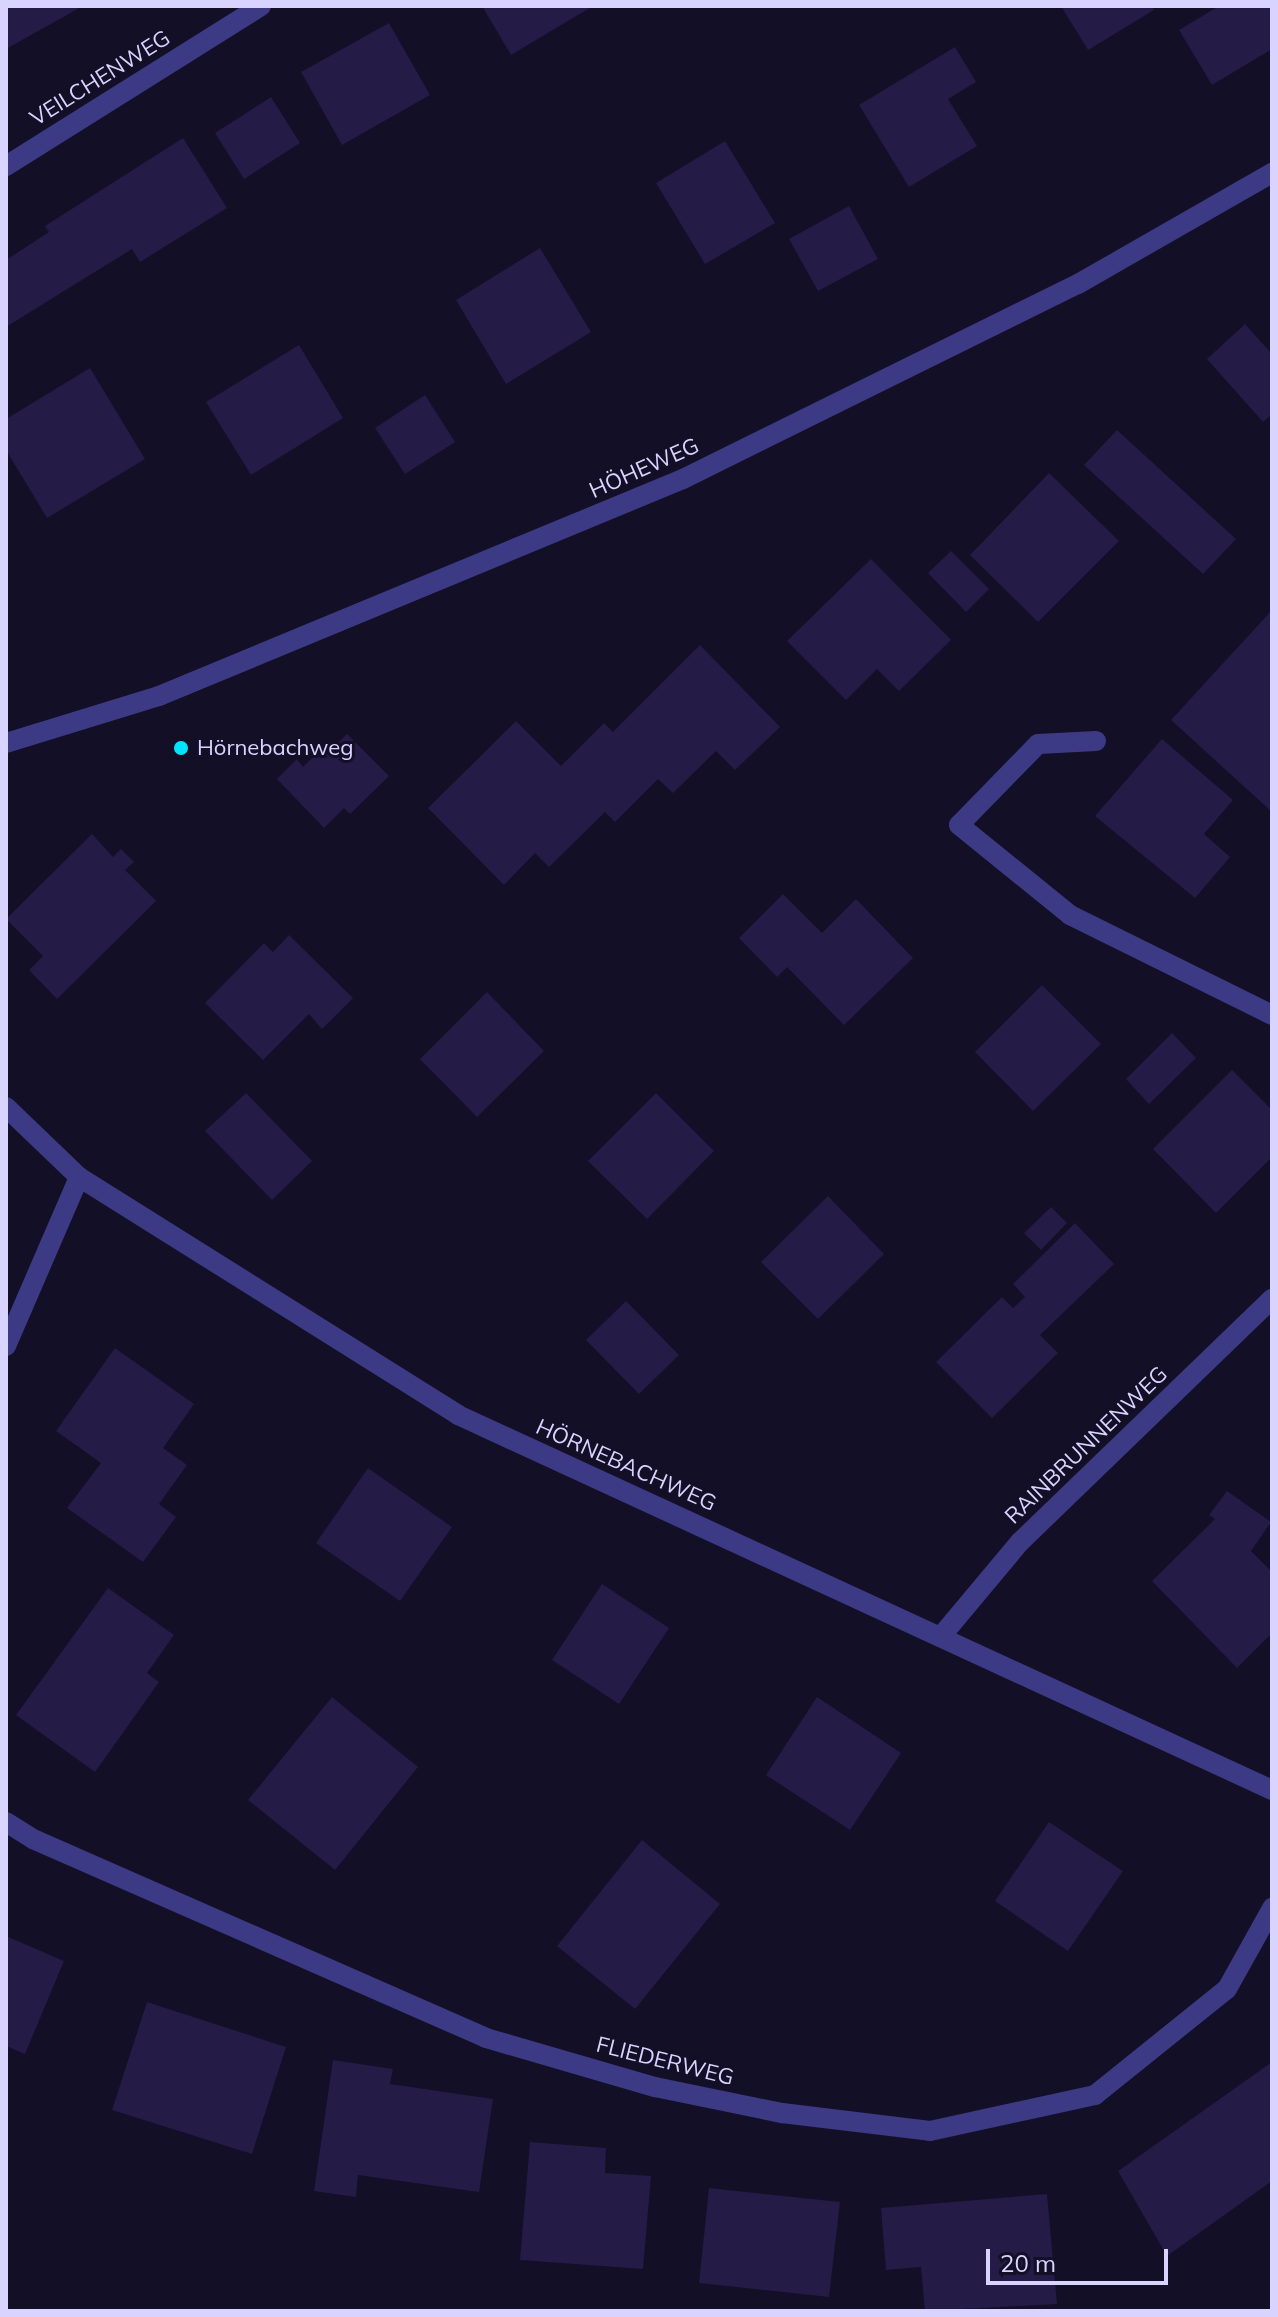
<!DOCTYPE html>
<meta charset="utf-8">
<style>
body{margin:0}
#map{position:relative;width:1278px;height:2317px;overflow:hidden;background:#130f26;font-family:Mulish,sans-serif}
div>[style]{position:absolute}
.building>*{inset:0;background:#241b47}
.minor>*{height:20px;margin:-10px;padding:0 10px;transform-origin:10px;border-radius:10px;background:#3d3a85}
.tertiary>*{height:20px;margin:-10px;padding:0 10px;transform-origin:10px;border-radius:10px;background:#3d3a85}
.dots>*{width:22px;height:22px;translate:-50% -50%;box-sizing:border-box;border:4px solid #130f26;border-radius:50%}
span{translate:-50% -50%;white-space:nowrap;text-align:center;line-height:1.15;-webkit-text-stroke:6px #130f26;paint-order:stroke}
.street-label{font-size:22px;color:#d9d4ff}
.poi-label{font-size:22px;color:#d9d4ff}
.left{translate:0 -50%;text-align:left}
.frame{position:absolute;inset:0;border:8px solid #d9d4ff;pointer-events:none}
.scale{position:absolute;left:986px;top:2249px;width:182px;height:36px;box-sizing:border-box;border:4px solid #d9d4ff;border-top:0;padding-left:10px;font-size:24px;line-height:28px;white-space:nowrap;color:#d9d4ff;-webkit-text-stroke:6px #130f26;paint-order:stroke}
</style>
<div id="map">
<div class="building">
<i style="clip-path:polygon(6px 6px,83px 6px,6px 49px)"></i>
<i style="clip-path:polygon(482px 6px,593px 6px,511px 55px)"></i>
<i style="clip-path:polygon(1061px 6px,1151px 6px,1154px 10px,1088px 50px)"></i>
<i style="clip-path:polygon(1219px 6px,1272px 6px,1272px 49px,1212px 85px,1179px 30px)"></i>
<i style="clip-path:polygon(389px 23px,430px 95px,342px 145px,301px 72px)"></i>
<i style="clip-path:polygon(955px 47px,976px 82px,948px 99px,977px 146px,909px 187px,859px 105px)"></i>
<i style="clip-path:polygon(271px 97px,300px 143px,244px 179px,215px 133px)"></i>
<i style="clip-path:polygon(183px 138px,227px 208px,140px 262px,132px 249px,6px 327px,6px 260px,49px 232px,45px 226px)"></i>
<i style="clip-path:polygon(725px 141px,775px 223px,705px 264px,656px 183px)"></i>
<i style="clip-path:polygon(849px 206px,878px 259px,818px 291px,789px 239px)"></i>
<i style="clip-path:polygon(540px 248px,591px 332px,506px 384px,456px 300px)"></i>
<i style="clip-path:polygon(1245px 324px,1272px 354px,1272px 414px,1263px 422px,1207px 359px)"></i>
<i style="clip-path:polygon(299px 345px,343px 418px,251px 475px,206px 402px)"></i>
<i style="clip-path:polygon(90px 368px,145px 459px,47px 518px,6px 450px,6px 419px)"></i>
<i style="clip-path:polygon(425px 395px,455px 442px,405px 474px,375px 428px)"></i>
<i style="clip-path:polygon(1117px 430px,1236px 539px,1203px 574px,1084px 465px)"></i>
<i style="clip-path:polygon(1049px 473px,1119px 541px,1038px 622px,970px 555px)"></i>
<i style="clip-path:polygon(951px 551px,989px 589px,966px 612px,928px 573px)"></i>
<i style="clip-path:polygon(871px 559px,951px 640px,899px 691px,877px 669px,846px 700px,787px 641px)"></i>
<i style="clip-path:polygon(1272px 610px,1272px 812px,1171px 720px)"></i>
<i style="clip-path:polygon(700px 645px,780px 727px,735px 770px,716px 751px,673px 793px,658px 779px,615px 822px,605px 812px,549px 867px,535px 853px,504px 885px,428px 808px,516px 721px,561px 766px,604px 723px,613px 732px)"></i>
<i style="clip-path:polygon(347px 734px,389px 776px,350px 814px,344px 808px,324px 828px,277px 779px,297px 759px,303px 767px,324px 746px,329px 752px)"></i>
<i style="clip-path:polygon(1162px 739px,1233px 800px,1204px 834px,1230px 857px,1195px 898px,1095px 816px)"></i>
<i style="clip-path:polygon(92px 834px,113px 857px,121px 849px,134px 862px,125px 870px,156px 901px,57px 999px,29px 970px,43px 956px,6px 919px)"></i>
<i style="clip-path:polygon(783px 894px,822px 933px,856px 899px,913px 958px,844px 1025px,787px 967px,777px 977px,739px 938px)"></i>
<i style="clip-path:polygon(289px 935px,353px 998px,322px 1029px,309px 1014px,263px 1060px,205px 1003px,264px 943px,273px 952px)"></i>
<i style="clip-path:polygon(1042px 985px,1101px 1044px,1033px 1111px,975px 1052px)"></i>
<i style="clip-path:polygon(487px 992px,544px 1051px,477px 1117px,420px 1059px)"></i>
<i style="clip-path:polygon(1172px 1033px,1196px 1058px,1149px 1104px,1126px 1079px)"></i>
<i style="clip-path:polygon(1232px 1070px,1272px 1110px,1272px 1157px,1216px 1213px,1153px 1149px)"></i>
<i style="clip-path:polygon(246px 1093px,312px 1161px,272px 1200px,205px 1131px)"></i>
<i style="clip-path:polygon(656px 1093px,714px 1151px,647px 1219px,588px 1161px)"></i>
<i style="clip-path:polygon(828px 1196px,884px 1254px,818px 1319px,761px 1262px)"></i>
<i style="clip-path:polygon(1051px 1207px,1067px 1223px,1041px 1250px,1024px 1233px)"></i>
<i style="clip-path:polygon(1075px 1223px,1114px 1264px,1040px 1335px,1058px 1353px,992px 1418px,936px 1362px,1002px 1297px,1013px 1308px,1025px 1297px,1013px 1284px)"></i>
<i style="clip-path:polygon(626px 1301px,679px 1355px,639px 1394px,586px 1340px)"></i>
<i style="clip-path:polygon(115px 1348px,194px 1404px,163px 1448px,187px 1465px,159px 1504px,176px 1517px,143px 1562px,67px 1508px,101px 1463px,56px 1431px)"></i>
<i style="clip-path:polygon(368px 1468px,452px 1527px,400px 1601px,316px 1543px)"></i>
<i style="clip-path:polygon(1227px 1491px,1271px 1522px,1251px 1551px,1272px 1572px,1272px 1633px,1237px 1668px,1152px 1581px,1215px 1519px,1209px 1515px)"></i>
<i style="clip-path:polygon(602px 1584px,669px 1628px,619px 1704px,552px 1660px)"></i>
<i style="clip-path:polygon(108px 1588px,174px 1635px,147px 1673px,159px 1682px,95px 1772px,16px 1715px)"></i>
<i style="clip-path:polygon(332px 1697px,418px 1767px,335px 1870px,248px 1800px)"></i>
<i style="clip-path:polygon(817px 1697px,901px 1753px,850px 1830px,766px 1775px)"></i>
<i style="clip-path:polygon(1049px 1822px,1123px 1871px,1068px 1951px,995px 1901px)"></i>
<i style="clip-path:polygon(642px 1840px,720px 1904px,635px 2009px,557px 1946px)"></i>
<i style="clip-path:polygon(6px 1936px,64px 1961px,25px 2054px,6px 2046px)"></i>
<i style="clip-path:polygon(147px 2002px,286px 2047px,252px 2154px,112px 2110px)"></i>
<i style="clip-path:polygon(333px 2060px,393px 2069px,390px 2084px,493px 2099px,479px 2192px,358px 2175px,356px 2197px,314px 2191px)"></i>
<i style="clip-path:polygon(1272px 2062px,1272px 2181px,1167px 2256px,1118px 2171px)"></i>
<i style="clip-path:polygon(530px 2142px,606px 2148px,605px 2173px,651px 2176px,643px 2269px,520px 2260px)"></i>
<i style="clip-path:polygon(709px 2188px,840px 2202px,829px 2297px,699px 2283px)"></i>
<i style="clip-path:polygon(1047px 2194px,1057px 2304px,925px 2311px,921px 2267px,886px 2270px,881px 2208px)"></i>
</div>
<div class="minor">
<i style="left:6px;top:166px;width:301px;rotate:-32.1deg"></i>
<i style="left:1096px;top:741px;width:58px;rotate:177deg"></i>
<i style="left:1038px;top:744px;width:113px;rotate:134.3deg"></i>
<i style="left:959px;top:825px;width:143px;rotate:39deg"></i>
<i style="left:1070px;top:915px;width:225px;rotate:26.3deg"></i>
<i style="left:6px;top:1107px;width:101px;rotate:43.8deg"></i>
<i style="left:79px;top:1177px;width:448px;rotate:32.1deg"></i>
<i style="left:458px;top:1415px;width:896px;rotate:24.73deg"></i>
<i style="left:6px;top:1346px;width:184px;rotate:-66.6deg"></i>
<i style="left:943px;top:1634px;width:120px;rotate:-50.1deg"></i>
<i style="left:1020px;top:1542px;width:350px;rotate:-44deg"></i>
<i style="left:6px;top:1822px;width:32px;rotate:32deg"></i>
<i style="left:33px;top:1839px;width:495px;rotate:23.7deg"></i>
<i style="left:486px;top:2038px;width:176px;rotate:16.2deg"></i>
<i style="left:655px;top:2087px;width:130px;rotate:11.6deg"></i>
<i style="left:782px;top:2113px;width:149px;rotate:6.9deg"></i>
<i style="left:930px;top:2131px;width:169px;rotate:-12.3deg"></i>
<i style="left:1095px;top:2095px;width:169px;rotate:-38.8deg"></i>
<i style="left:1227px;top:1989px;width:93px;rotate:-60.9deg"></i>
</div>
<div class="tertiary">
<i style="left:6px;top:743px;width:160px;rotate:-17.1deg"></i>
<i style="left:159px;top:696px;width:567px;rotate:-22.5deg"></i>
<i style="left:683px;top:479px;width:441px;rotate:-26.3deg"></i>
<i style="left:1078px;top:284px;width:224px;rotate:-29.8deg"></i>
</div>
<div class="dots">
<i style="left:181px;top:748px;background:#00e5ff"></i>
</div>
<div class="street-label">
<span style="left:100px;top:78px;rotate:-32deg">VEILCHENWEG</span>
<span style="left:644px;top:468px;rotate:-24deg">HÖHEWEG</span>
<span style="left:1086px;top:1445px;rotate:-44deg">RAINBRUNNENWEG</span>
<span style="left:626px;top:1465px;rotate:24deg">HÖRNEBACHWEG</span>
<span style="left:665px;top:2061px;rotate:14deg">FLIEDERWEG</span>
</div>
<div class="poi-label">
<span class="left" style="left:197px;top:748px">Hörnebachweg</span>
</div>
<div class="frame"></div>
<div class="scale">20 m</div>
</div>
